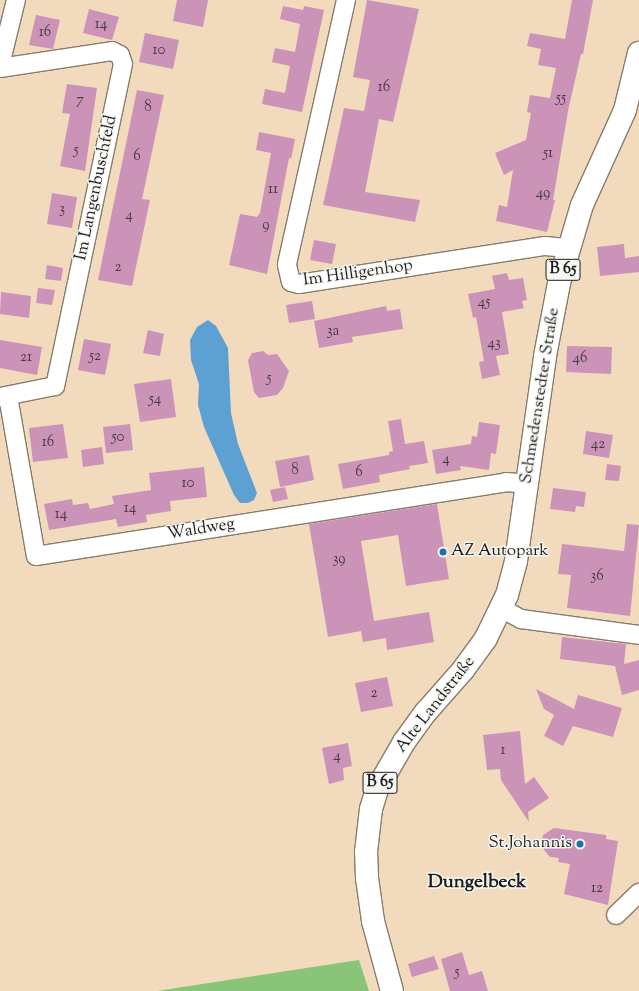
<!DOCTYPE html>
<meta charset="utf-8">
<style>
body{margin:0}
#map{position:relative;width:639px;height:991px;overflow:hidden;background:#f2dbbc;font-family:"Sorts Mill Goudy",serif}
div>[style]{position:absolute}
.green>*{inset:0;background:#8ac479}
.water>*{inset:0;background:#5ca1d1}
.building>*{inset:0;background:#cb93b8}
.roads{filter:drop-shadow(1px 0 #877c6c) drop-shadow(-1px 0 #877c6c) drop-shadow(0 1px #877c6c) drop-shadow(0 -1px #877c6c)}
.street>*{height:18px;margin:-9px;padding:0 9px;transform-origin:9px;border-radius:9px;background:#fff}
.primary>*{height:22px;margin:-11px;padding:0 11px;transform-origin:11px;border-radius:11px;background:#fff}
.dots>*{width:11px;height:11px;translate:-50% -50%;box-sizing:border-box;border:2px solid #f6f6f2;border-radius:50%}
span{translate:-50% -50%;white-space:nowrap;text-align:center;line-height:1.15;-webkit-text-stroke:3px #f6f6f2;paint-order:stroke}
.number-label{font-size:15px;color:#483a43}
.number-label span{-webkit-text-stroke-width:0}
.shield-label span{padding:1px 3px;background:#f6f6f2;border:1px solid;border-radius:3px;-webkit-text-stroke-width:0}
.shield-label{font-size:16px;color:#1c1c1c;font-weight:700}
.street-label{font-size:17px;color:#1c1c1c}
.poi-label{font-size:17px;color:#1c1c1c}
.left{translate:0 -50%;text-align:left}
.right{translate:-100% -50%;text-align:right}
.quarter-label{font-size:19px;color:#1c1c1c;font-weight:700}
</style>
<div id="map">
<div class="green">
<i style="clip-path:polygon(359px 960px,369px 991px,157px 991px)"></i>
</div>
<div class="water">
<i style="clip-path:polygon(208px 320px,216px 326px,228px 348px,231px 413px,238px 444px,257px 493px,254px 500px,248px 503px,240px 503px,234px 495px,204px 427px,198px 405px,199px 384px,191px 360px,190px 340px,197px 327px)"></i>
</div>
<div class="building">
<i style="clip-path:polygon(177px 0,208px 0,203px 27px,173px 21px)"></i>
<i style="clip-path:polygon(367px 0,419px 9px,393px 122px,379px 119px,365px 192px,420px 200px,415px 222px,323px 205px,344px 108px,364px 111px,370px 80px,353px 77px)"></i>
<i style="clip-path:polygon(572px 0,593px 0,583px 54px,581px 54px,568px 111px,553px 200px,555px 200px,547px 232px,496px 221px,499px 205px,507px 207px,513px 170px,504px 175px,495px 153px,526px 140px,531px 113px,527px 112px,530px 95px,550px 98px,556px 68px,538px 65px,541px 49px,527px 46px,530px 33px,565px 39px)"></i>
<i style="clip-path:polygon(283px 6px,303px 10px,304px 6px,324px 10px,302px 112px,262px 104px,265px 89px,285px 93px,290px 66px,272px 62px,275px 48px,295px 52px,300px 24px,280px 19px)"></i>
<i style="clip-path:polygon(89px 9px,119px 17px,112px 40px,83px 33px)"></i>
<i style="clip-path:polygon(36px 15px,60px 20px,53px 49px,29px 45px)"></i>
<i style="clip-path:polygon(145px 33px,179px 40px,173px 69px,139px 62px)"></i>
<i style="clip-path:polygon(67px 84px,97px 88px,85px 171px,60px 166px,70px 114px,62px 113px)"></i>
<i style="clip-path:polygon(137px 90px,164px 95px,142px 199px,150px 200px,132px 286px,98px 280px)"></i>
<i style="clip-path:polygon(259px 132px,295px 139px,291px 159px,289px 158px,267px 274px,229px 265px,240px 214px,257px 217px,260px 213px,271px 153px,256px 150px)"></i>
<i style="clip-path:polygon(52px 193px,77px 197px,72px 228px,47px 224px)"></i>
<i style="clip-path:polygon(314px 240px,336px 244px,332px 264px,310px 260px)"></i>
<i style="clip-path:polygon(624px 244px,625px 258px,639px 256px,639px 272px,600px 276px,597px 247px)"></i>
<i style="clip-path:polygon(47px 265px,63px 268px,61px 281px,45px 279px)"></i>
<i style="clip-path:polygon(507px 273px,509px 280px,523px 278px,527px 300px,522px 301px,524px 308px,502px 312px,509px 354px,496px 356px,500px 375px,482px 379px,479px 362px,484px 361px,476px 317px,473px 318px,468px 294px,495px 289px,492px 276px)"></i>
<i style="clip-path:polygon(38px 288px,55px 290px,52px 305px,36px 303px)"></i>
<i style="clip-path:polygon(1px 292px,31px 296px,29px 318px,0 314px)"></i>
<i style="clip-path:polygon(312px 301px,315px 319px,289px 323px,286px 305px)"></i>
<i style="clip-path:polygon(386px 306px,387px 311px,400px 309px,403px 329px,352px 337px,353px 342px,319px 348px,314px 321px)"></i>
<i style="clip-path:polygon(148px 330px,164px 334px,160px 356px,143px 353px)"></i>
<i style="clip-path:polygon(84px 339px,111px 344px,105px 375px,78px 370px)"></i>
<i style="clip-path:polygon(0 340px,42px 347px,37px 375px,0 368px)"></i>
<i style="clip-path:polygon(567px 346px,612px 347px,611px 374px,566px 372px)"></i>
<i style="clip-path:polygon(263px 351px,268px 355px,277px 354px,289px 371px,283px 388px,277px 395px,259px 398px,254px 392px,248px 360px,252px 353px)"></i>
<i style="clip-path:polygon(171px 379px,176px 417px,140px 422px,134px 384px)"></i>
<i style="clip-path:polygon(401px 419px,405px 444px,424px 441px,428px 463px,409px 466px,410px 469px,379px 475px,380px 482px,343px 489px,338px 464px,389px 455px,389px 452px,393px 451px,388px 421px)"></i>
<i style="clip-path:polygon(479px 422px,500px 425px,496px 454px,491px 453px,489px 470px,460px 466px,461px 470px,436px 474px,432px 450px,471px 444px,472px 436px,477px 437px)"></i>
<i style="clip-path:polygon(63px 424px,68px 458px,33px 462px,29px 428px)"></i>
<i style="clip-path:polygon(130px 424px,133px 450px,106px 453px,103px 427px)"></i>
<i style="clip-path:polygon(586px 431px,613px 435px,609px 458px,583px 454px)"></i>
<i style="clip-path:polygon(102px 447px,104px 464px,83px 467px,81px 450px)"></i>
<i style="clip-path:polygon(309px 455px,314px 480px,280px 487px,275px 461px)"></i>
<i style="clip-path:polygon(607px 464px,621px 466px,619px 481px,605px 480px)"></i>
<i style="clip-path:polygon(204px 467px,207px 497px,170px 501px,171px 511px,146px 515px,147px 522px,118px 527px,116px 519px,49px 530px,44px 504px,72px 499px,73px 505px,88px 503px,90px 509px,114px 504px,112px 496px,151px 490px,149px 473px)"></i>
<i style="clip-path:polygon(285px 487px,288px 499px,273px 502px,270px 490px)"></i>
<i style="clip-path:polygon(553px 488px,586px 492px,584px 507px,576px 506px,575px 512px,550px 509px)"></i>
<i style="clip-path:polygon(437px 504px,449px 579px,406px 586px,398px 535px,361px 541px,374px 621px,429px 612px,434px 642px,387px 650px,386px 638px,363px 642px,361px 631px,328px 637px,309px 524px)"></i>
<i style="clip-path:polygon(627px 524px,639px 525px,630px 616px,567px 608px,571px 575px,558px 574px,562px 544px,624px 551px)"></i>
<i style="clip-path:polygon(562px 637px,626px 644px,624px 664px,639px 660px,639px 690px,622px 695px,615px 666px,560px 659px)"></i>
<i style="clip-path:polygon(387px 677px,393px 706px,361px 712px,355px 683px)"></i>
<i style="clip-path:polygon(536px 689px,574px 709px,578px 695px,622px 708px,613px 737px,573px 726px,563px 746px,544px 736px,554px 715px,544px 709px)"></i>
<i style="clip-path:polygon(520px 731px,525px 784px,534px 777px,549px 798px,528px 812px,529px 822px,501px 780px,500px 769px,487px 770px,483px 735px)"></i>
<i style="clip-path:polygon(348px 743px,352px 766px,343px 768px,344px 780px,329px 784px,322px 748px)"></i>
<i style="clip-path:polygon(554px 828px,606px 835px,606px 839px,618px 841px,608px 905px,564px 894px,570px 864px,558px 862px,559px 858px,550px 857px,541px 846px,543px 835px)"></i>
<i style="clip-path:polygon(462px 952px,469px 975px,482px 971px,488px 991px,450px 991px,441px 959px)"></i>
<i style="clip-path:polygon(434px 956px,439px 969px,412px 977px,408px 964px)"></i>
</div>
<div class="roads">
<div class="street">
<i style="left:346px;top:0;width:271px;rotate:102.6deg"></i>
<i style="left:287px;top:265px;width:17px;rotate:77deg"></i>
<i style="left:291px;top:282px;width:8px;rotate:14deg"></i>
<i style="left:299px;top:284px;width:249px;rotate:-8.8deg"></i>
<i style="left:545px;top:246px;width:24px;rotate:5deg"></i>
<i style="left:0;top:65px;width:67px;rotate:-76.2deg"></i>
<i style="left:0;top:68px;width:113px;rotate:-8.6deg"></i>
<i style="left:112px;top:51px;width:9px;rotate:27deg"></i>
<i style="left:120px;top:55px;width:9px;rotate:72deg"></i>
<i style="left:123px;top:64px;width:329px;rotate:101.9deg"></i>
<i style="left:55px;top:386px;width:56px;rotate:168.7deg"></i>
<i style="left:8px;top:396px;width:162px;rotate:80.1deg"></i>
<i style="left:36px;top:556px;width:476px;rotate:-8.9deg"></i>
<i style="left:506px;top:482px;width:21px;rotate:5deg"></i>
<i style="left:501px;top:608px;width:23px;rotate:29deg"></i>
<i style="left:521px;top:619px;width:119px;rotate:7.7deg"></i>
<i style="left:616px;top:915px;width:32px;rotate:-44deg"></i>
</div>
<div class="primary">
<i style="left:392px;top:991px;width:73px;rotate:-105.2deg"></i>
<i style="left:373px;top:921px;width:43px;rotate:-97.9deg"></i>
<i style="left:367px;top:878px;width:26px;rotate:-92deg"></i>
<i style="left:366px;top:852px;width:43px;rotate:-83.4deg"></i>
<i style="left:371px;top:809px;width:21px;rotate:-73deg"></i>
<i style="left:377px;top:789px;width:54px;rotate:-60.1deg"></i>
<i style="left:404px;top:742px;width:37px;rotate:-54deg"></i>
<i style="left:426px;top:712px;width:56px;rotate:-48.6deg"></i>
<i style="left:463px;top:670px;width:39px;rotate:-54deg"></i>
<i style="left:486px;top:638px;width:48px;rotate:-64deg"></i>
<i style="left:507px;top:595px;width:35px;rotate:-75deg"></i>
<i style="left:516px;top:561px;width:207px;rotate:-81.9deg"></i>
<i style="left:545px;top:356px;width:74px;rotate:-79.1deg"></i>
<i style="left:559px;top:283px;width:81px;rotate:-73.6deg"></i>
<i style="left:582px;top:205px;width:104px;rotate:-65.6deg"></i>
<i style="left:625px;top:110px;width:59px;rotate:-76.2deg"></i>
</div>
</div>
<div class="dots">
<i style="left:443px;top:552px;background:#1f6fb2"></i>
<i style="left:580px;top:844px;background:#1f6fb2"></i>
</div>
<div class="number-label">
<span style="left:101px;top:25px">14</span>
<span style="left:45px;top:33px">16</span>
<span style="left:159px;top:51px">10</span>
<span style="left:384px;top:88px">16</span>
<span style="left:561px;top:99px">55</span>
<span style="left:80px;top:101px">7</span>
<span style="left:148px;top:108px">8</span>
<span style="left:76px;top:151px">5</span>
<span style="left:548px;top:154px">51</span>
<span style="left:137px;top:157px">6</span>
<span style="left:273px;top:190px">11</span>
<span style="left:543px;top:194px">49</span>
<span style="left:62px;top:210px">3</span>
<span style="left:129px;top:216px">4</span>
<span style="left:266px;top:226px">9</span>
<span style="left:118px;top:268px">2</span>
<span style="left:484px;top:303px">45</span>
<span style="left:333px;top:332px">3a</span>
<span style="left:494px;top:344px">43</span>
<span style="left:95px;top:357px">52</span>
<span style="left:26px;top:358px">21</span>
<span style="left:580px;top:359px">46</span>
<span style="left:269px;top:379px">5</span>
<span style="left:155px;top:400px">54</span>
<span style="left:118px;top:438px">50</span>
<span style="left:48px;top:443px">16</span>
<span style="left:598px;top:445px">42</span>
<span style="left:446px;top:460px">4</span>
<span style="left:295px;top:471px">8</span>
<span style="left:359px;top:473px">6</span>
<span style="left:188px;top:484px">10</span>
<span style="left:130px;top:509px">14</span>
<span style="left:61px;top:515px">14</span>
<span style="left:339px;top:560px">39</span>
<span style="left:597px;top:577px">36</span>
<span style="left:374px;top:694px">2</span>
<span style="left:503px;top:751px">1</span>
<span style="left:337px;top:757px">4</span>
<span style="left:597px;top:889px">12</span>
<span style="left:457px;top:973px">5</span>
</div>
<div class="shield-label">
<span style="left:563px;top:270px">B 65</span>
<span style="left:380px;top:783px">B 65</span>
</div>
<div class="street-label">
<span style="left:97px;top:188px;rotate:-78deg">Im Langenbuschfeld</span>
<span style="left:358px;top:274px;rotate:-8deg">Im Hilligenhop</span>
<span style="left:541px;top:396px;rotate:-81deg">Schmedenstedter Straße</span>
<span style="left:201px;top:530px;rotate:-9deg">Waldweg</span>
<span style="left:436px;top:705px;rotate:-52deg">Alte Landstraße</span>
</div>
<div class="poi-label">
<span class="left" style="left:451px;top:552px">AZ Autopark</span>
<span class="right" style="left:572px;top:844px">St.Johannis</span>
</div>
<div class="quarter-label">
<span style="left:477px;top:883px">Dungelbeck</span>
</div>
</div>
